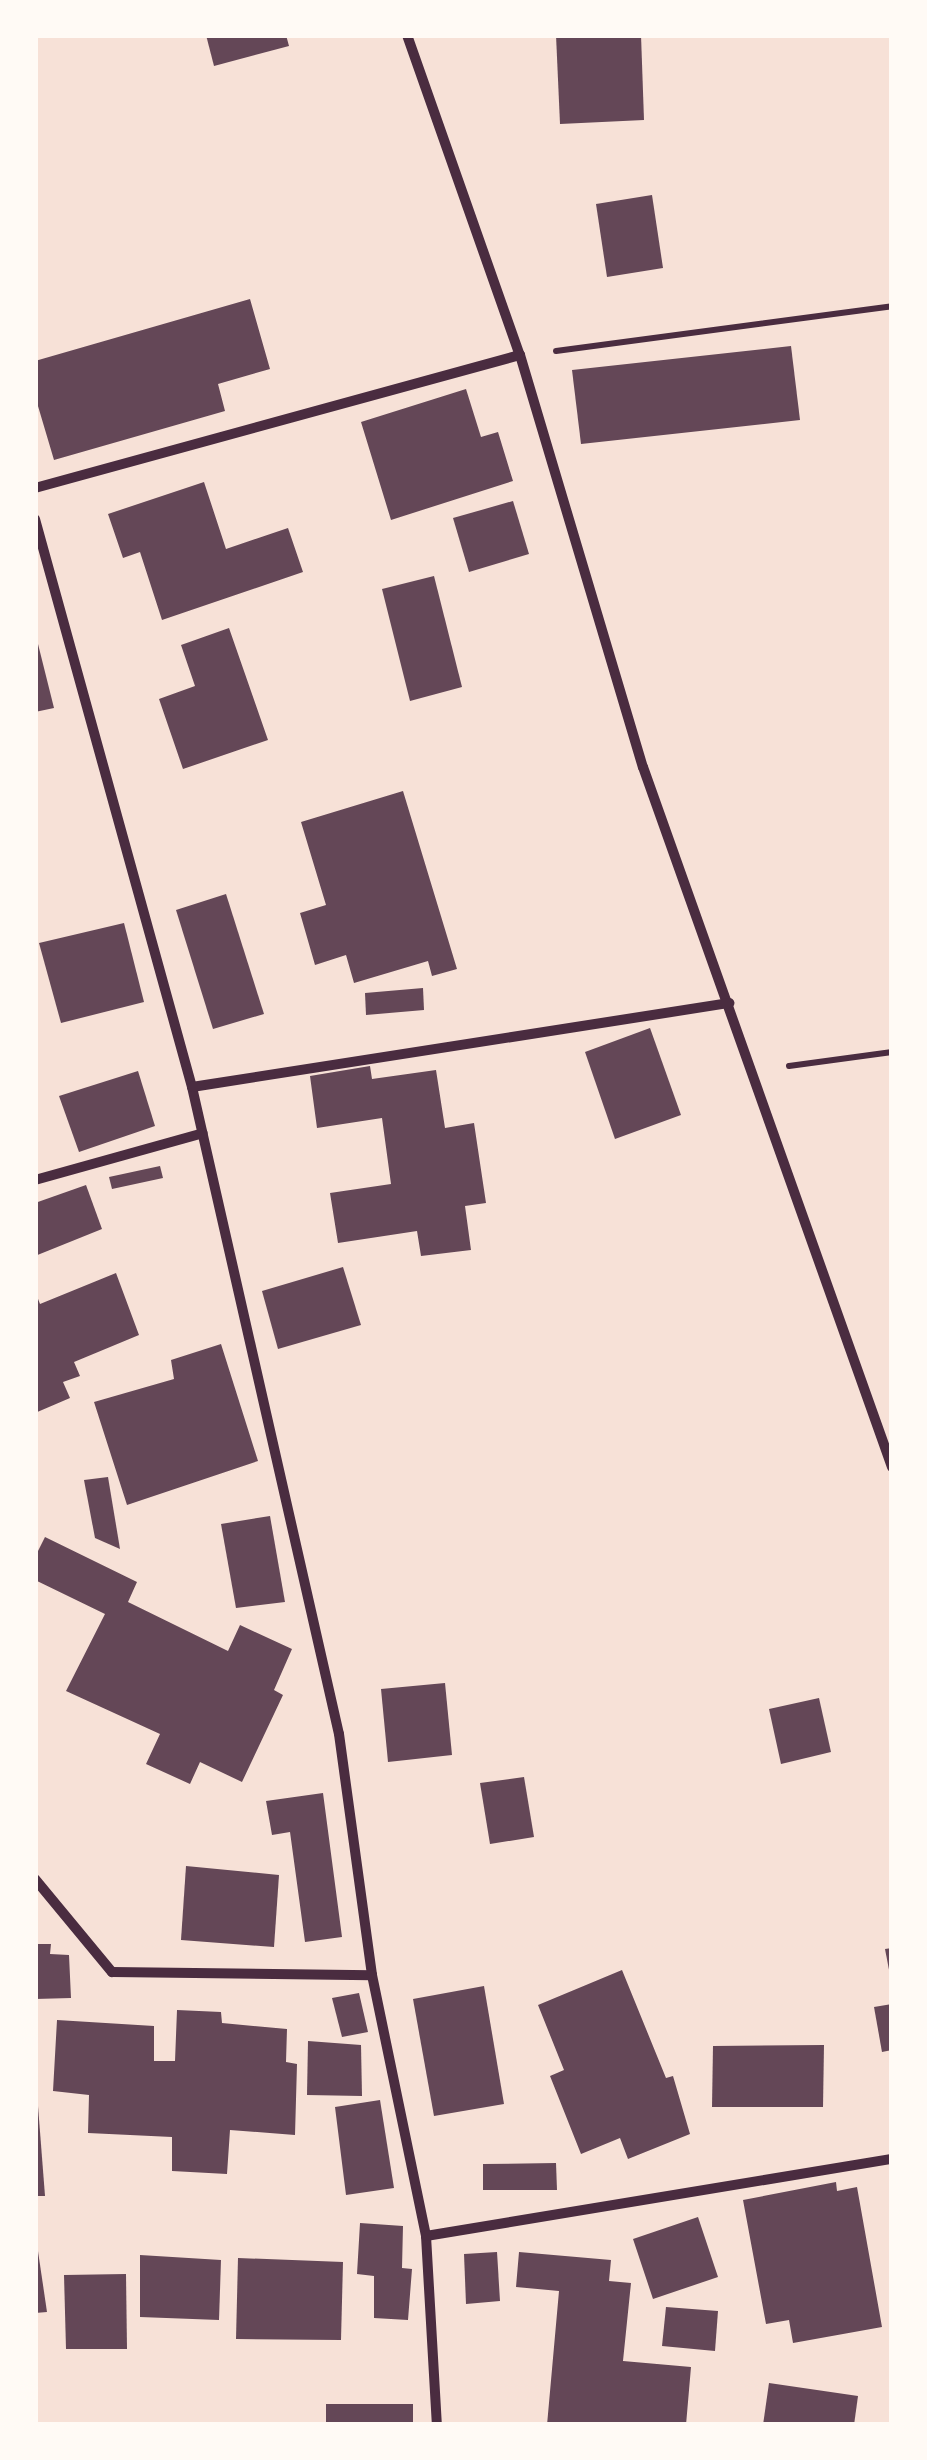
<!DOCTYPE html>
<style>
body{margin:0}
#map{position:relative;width:927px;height:2460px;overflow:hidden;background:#f7e1d7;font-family:"Alegreya Sans",sans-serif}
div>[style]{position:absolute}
.building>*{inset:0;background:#644757}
.path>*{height:6px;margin:-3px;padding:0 3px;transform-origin:3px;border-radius:3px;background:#4a2c40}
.minor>*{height:10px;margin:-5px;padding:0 5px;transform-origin:5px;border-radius:5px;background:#4a2c40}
span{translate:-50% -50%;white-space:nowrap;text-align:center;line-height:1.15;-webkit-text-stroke:10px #fffaf5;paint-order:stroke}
.frame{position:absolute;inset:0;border:38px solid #fffaf5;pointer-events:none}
</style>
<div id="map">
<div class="building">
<i style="clip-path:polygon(206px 35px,286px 35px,289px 46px,214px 66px)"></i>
<i style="clip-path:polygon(556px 35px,641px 35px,644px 120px,560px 124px)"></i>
<i style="clip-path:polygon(652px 195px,663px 268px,607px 277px,596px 204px)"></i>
<i style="clip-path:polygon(250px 299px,270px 369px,218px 384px,225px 411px,54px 460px,35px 396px,35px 361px)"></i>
<i style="clip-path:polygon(791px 346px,800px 420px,581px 444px,572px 370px)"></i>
<i style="clip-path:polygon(466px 389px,481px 437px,498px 432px,513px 481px,391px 520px,361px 422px)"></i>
<i style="clip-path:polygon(204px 482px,226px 549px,288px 528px,303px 572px,162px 620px,140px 552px,123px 558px,108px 514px)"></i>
<i style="clip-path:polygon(513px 501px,529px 554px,469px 572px,453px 518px)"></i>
<i style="clip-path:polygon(434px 576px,462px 687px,410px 701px,382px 589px)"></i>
<i style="clip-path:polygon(229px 628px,268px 740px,183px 769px,159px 699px,195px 686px,181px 645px)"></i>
<i style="clip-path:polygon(36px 636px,54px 708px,35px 712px,35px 637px)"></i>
<i style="clip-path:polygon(403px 791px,457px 969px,432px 976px,428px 961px,354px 983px,346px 955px,315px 965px,300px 913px,326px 905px,301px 822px)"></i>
<i style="clip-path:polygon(226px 894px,264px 1014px,213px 1029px,176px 910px)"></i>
<i style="clip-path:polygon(124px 923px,144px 1002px,61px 1023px,39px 943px)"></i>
<i style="clip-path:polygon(423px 988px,424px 1010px,366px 1015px,365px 993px)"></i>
<i style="clip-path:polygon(650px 1028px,681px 1115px,615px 1139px,585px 1052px)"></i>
<i style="clip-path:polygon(370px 1066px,372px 1079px,436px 1070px,445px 1128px,474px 1123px,486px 1203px,465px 1206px,471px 1250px,421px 1256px,417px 1231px,338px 1243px,330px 1193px,391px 1184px,382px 1118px,317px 1128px,310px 1076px)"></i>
<i style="clip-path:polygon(138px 1071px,155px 1126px,79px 1152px,59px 1096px)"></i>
<i style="clip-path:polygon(160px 1166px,163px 1178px,112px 1189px,109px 1177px)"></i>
<i style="clip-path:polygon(86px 1185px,102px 1229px,35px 1256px,35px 1203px)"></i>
<i style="clip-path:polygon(343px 1267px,361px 1325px,278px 1349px,262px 1291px)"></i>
<i style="clip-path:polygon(116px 1273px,139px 1335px,74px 1362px,80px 1376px,63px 1382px,70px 1398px,35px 1413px,35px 1291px,40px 1304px)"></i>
<i style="clip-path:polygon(221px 1344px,258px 1461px,127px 1505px,94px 1402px,174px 1379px,171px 1360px)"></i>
<i style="clip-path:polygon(108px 1477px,120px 1549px,95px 1538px,84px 1480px)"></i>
<i style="clip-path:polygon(270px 1516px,285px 1602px,236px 1608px,221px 1524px)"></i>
<i style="clip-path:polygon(45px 1537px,137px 1582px,128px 1602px,228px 1651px,240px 1625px,292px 1649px,274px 1690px,283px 1695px,242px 1782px,200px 1762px,190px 1784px,146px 1764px,160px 1734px,66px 1691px,105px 1614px,35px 1580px,35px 1557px)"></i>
<i style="clip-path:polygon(445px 1683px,452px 1755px,388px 1762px,381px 1689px)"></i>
<i style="clip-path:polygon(819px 1698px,831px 1752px,781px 1764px,769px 1709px)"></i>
<i style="clip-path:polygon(524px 1777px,534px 1837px,490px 1844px,480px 1783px)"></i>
<i style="clip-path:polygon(323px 1793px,342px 1937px,305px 1942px,290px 1832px,272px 1835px,266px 1801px)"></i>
<i style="clip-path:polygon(186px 1866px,279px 1875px,274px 1947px,181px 1940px)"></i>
<i style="clip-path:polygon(35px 1944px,51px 1944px,50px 1954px,69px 1955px,71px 1998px,35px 1999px)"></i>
<i style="clip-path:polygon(892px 1948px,892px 1975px,890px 1975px,885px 1949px)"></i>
<i style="clip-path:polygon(622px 1970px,666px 2078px,673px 2076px,690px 2134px,628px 2159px,620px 2138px,581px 2154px,550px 2076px,564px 2070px,538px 2005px)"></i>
<i style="clip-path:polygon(484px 1986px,504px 2104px,434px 2116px,413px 1999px)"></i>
<i style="clip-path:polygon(359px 1993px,368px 2032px,342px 2037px,332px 1998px)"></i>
<i style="clip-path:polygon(892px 2004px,892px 2050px,882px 2052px,874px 2007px)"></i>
<i style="clip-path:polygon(177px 2010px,221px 2012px,222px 2023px,287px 2029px,286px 2062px,297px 2064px,295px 2135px,230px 2130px,227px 2174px,172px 2171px,172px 2137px,88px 2133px,89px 2095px,53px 2091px,57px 2020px,154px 2026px,154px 2061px,175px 2061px)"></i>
<i style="clip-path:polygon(308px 2041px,361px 2045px,362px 2096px,307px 2095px)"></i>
<i style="clip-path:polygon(824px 2045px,823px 2107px,712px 2107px,713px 2046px)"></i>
<i style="clip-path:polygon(380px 2100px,394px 2188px,346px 2195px,335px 2107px)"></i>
<i style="clip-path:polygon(35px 2106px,38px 2106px,45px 2196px,35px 2196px)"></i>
<i style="clip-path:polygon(556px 2163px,557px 2190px,483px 2190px,483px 2164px)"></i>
<i style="clip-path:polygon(836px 2182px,837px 2191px,857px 2187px,882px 2327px,793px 2343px,789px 2320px,766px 2324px,743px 2200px)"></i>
<i style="clip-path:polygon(698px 2217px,718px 2277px,653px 2299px,633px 2239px)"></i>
<i style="clip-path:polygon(360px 2223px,403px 2226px,402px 2268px,412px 2269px,408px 2320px,374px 2318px,374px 2276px,357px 2274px)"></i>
<i style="clip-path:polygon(35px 2231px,47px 2312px,35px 2313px)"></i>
<i style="clip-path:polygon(497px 2252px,500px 2301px,466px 2304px,464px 2254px)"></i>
<i style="clip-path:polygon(519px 2252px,611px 2260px,609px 2281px,631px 2283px,623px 2361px,691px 2367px,686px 2425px,547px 2425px,559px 2291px,516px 2287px)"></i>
<i style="clip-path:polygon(140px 2255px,221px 2260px,219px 2320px,140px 2317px)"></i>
<i style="clip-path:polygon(238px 2258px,343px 2262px,341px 2340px,236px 2339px)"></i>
<i style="clip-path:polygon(126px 2274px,127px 2349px,66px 2349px,64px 2275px)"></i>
<i style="clip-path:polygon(666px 2307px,718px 2311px,715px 2351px,662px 2346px)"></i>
<i style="clip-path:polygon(769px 2383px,858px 2396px,854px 2425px,763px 2425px)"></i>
<i style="clip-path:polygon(326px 2404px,413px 2404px,413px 2425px,326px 2425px)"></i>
</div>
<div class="path">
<i style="left:556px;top:351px;width:339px;rotate:-7.6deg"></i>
<i style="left:789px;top:1066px;width:104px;rotate:-7.7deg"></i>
</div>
<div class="minor">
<i style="left:407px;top:35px;width:339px;rotate:70.6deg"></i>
<i style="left:520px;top:355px;width:430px;rotate:73.4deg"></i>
<i style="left:643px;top:767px;width:743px;rotate:70.42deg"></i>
<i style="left:35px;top:488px;width:503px;rotate:-15.34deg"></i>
<i style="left:35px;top:519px;width:589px;rotate:74.55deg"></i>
<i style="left:192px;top:1087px;width:663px;rotate:77.2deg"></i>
<i style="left:339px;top:1734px;width:243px;rotate:82.2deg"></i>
<i style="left:372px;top:1975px;width:267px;rotate:78.3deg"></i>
<i style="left:426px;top:2236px;width:189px;rotate:86.7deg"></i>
<i style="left:192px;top:1087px;width:544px;rotate:-8.89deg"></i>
<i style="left:35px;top:1180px;width:174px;rotate:-15.6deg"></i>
<i style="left:35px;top:1879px;width:121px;rotate:50.4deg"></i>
<i style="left:112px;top:1972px;width:260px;rotate:0.7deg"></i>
<i style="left:426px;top:2236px;width:472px;rotate:-9.4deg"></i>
</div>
<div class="frame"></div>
</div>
